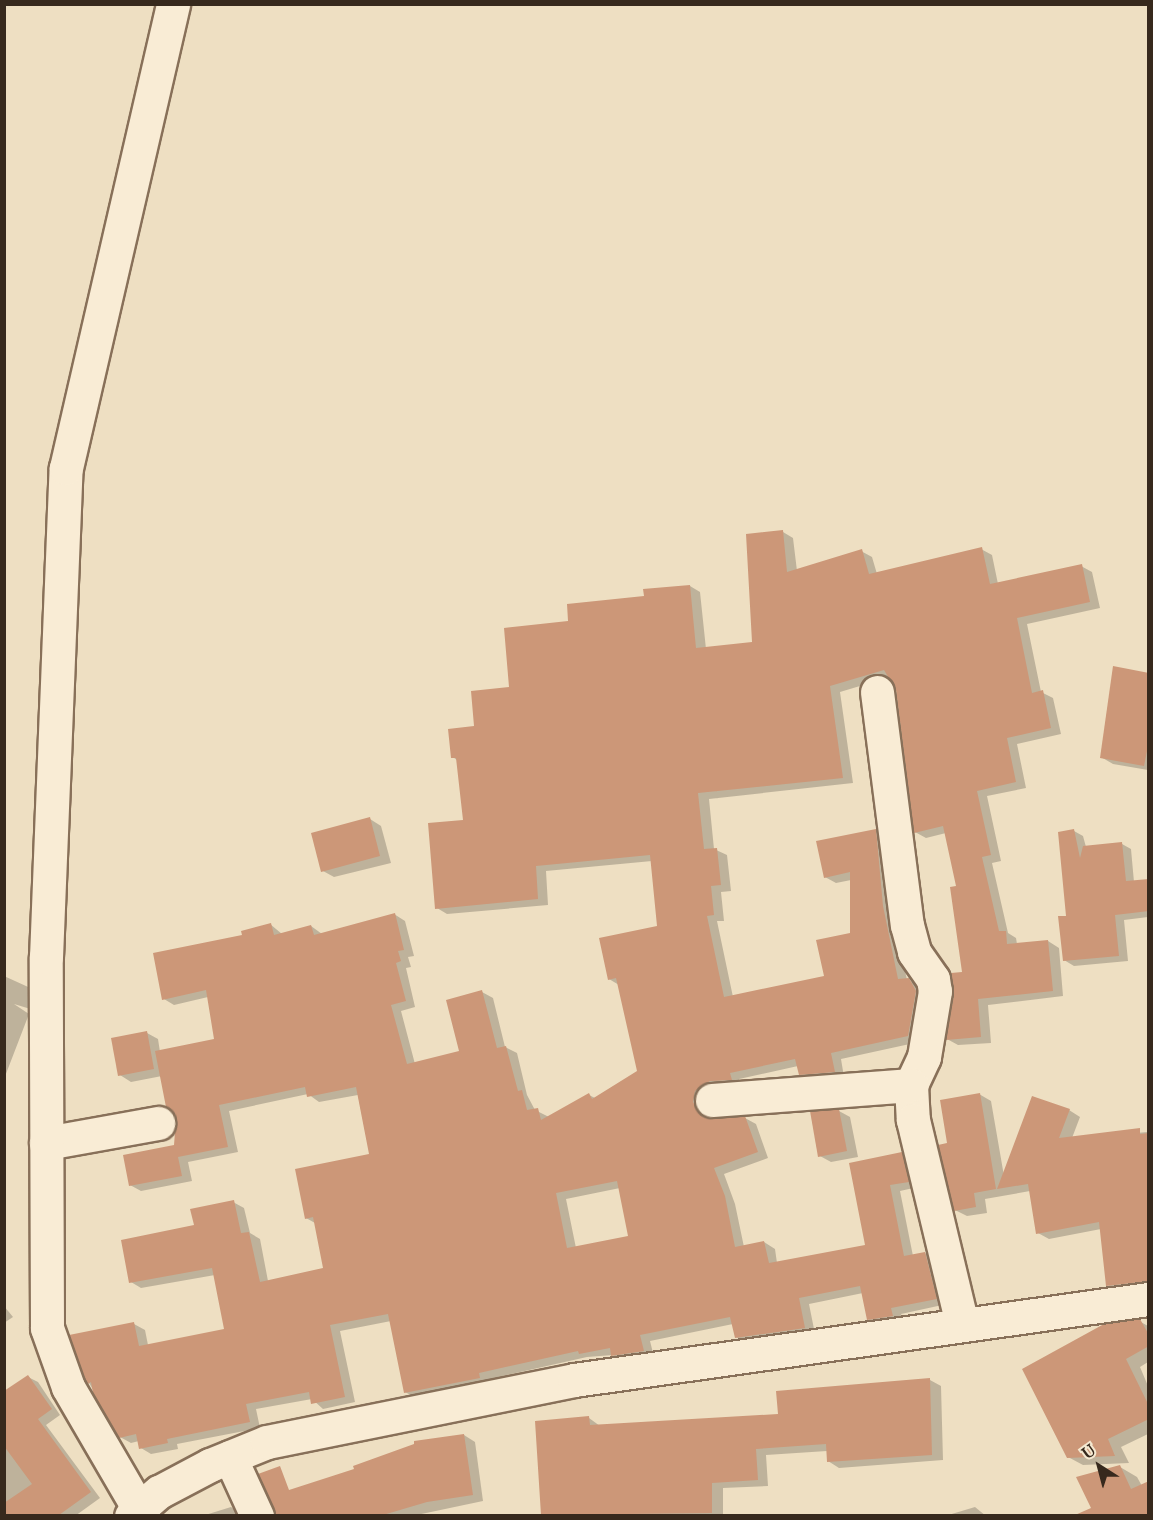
<!DOCTYPE html>
<style>
body{margin:0}
#map{position:relative;width:1153px;height:1520px;overflow:hidden;background:#eedfc2;font-family:Merriweather,serif}
div>[style]{position:absolute}
.shadow>*{inset:0;background:#0003}
.building>*{inset:0;background:#cc9778}
.roads{filter:drop-shadow(2px 0 #887059) drop-shadow(-2px 0 #887059) drop-shadow(0 2px #887059) drop-shadow(0 -2px #887059)}
.minor>*{height:33px;margin:-16.5px;padding:0 16.5px;transform-origin:16.5px;border-radius:16.5px;background:#f9ecd5}
span{translate:-50% -50%;white-space:nowrap;text-align:center;line-height:1.15;-webkit-text-stroke:4.5px #f5e9d1;paint-order:stroke}
.frame{position:absolute;inset:0;border:6px solid #37291d;pointer-events:none}
.north{position:absolute;left:1069px;top:1436px;width:60px;height:60px;-webkit-text-stroke:4px #f5e9d1;paint-order:stroke;rotate:324deg;font-size:16px;font-weight:700;line-height:24px;text-align:center;color:#37291d}
.north::after{content:'';display:block;margin:auto;width:21px;height:27px;background:#37291d;clip-path:polygon(50% 0,100% 100%,50% 72%,0 100%)}
</style>
<div id="map">
<div class="shadow">
<i style="clip-path:polygon(evenodd,783px 532px,793px 538px,797px 571px,861px 551px,872px 557px,877px 574px,981px 549px,992px 555px,998px 584px,1081px 566px,1092px 572px,1100px 608px,1027px 624px,1041px 692px,1053px 698px,1061px 734px,1017px 744px,1026px 788px,987px 796px,1001px 861px,992px 863px,1008px 933px,1016px 938px,1017px 944px,1048px 941px,1059px 948px,1063px 996px,988px 1005px,991px 1043px,958px 1045px,947px 1039px,964px 974px,958px 887px,946px 833px,926px 838px,915px 832px,897px 689px,890px 677px,840px 692px,853px 783px,709px 799px,714px 849px,727px 855px,731px 891px,721px 892px,724px 921px,717px 921px,733px 997px,825px 977px,852px 934px,851px 880px,836px 883px,825px 877px,875px 830px,886px 836px,893px 913px,907px 980px,920px 986px,919px 1042px,841px 1059px,844px 1077px,811px 1080px,800px 1074px,798px 1066px,739px 1079px,742px 1085px,704px 1109px,710px 1118px,745px 1118px,756px 1124px,768px 1158px,724px 1174px,735px 1204px,744px 1247px,764px 1242px,775px 1249px,777px 1263px,867px 1246px,901px 1154px,912px 1160px,918px 1187px,900px 1191px,913px 1256px,925px 1253px,936px 1260px,947px 1304px,901px 1314px,903px 1322px,879px 1325px,868px 1319px,863px 1293px,809px 1304px,815px 1334px,747px 1344px,736px 1337px,733px 1324px,650px 1341px,654px 1357px,623px 1361px,613px 1355px,587px 1357px,489px 1379px,490px 1384px,416px 1398px,405px 1392px,391px 1321px,340px 1331px,355px 1402px,323px 1409px,312px 1399px,256px 1409px,260px 1428px,177px 1444px,178px 1449px,151px 1454px,141px 1448px,139px 1441px,131px 1443px,120px 1437px,88px 1381px,134px 1324px,145px 1330px,148px 1345px,226px 1330px,215px 1275px,141px 1288px,131px 1282px,195px 1227px,233px 1202px,244px 1208px,250px 1233px,260px 1239px,268px 1281px,325px 1270px,315px 1223px,306px 1218px,370px 1155px,358px 1095px,319px 1102px,308px 1094px,229px 1111px,238px 1152px,188px 1162px,192px 1181px,141px 1191px,130px 1185px,175px 1146px,178px 1119px,162px 1076px,131px 1082px,120px 1075px,147px 1033px,158px 1039px,160px 1052px,216px 1040px,208px 997px,174px 1005px,164px 999px,244px 936px,270px 924px,282px 934px,311px 926px,322px 934px,394px 914px,405px 921px,414px 956px,408px 957px,411px 967px,406px 968px,415px 1007px,401px 1011px,415px 1064px,461px 1052px,482px 992px,493px 998px,505px 1047px,517px 1053px,527px 1095px,535px 1110px,549px 1117px,589px 1095px,595px 1098px,639px 1072px,619px 985px,609px 979px,659px 927px,652px 861px,546px 871px,548px 905px,447px 914px,437px 908px,465px 821px,458px 761px,453px 757px,570px 622px,690px 586px,700px 592px,706px 649px,754px 643px,783px 532px,620px 1188px,630px 1237px,576px 1248px,566px 1199px,620px 1188px)"></i>
<i style="clip-path:polygon(1148px 675px,1148px 770px,1113px 764px,1101px 757px)"></i>
<i style="clip-path:polygon(370px 819px,381px 826px,391px 863px,334px 877px,323px 871px)"></i>
<i style="clip-path:polygon(1074px 831px,1083px 836px,1086px 847px,1122px 844px,1131px 849px,1134px 882px,1148px 880px,1148px 917px,1124px 920px,1128px 961px,1074px 966px,1064px 960px)"></i>
<i style="clip-path:polygon(4px 976px,37px 991px,37px 1011px,14px 1004px,29px 1014px,4px 1079px)"></i>
<i style="clip-path:polygon(979px 1094px,991px 1101px,1004px 1176px,1069px 1110px,1080px 1117px,1072px 1138px,1148px 1132px,1148px 1287px,1119px 1291px,1108px 1285px,1101px 1229px,1049px 1239px,1038px 1233px,1030px 1191px,985px 1199px,987px 1213px,967px 1216px,955px 1210px,949px 1144px)"></i>
<i style="clip-path:polygon(839px 1111px,850px 1117px,858px 1157px,831px 1162px,820px 1156px)"></i>
<i style="clip-path:polygon(4px 1306px,13px 1317px,4px 1323px)"></i>
<i style="clip-path:polygon(1139px 1321px,1148px 1326px,1148px 1362px,1140px 1367px,1148px 1386px,1148px 1434px,1121px 1447px,1129px 1463px,1083px 1465px,1068px 1457px)"></i>
<i style="clip-path:polygon(28px 1377px,38px 1382px,60px 1415px,46px 1425px,100px 1498px,75px 1516px,4px 1516px,4px 1393px)"></i>
<i style="clip-path:polygon(930px 1380px,941px 1386px,943px 1460px,839px 1468px,828px 1461px,827px 1451px,766px 1455px,768px 1486px,723px 1488px,723px 1516px,543px 1516px,536px 1422px,589px 1418px,600px 1426px,779px 1416px,778px 1393px)"></i>
<i style="clip-path:polygon(464px 1435px,475px 1442px,483px 1501px,412px 1516px,285px 1516px,278px 1496px)"></i>
<i style="clip-path:polygon(1120px 1467px,1137px 1477px,1142px 1486px,1148px 1483px,1148px 1516px,1097px 1516px,1078px 1478px)"></i>
<i style="clip-path:polygon(231px 1507px,244px 1516px,202px 1516px)"></i>
<i style="clip-path:polygon(975px 1507px,986px 1516px,945px 1516px)"></i>
</div>
<div class="building">
<i style="clip-path:polygon(evenodd,783px 530px,787px 572px,862px 549px,869px 574px,982px 547px,990px 584px,1082px 564px,1090px 602px,1017px 618px,1032px 693px,1043px 690px,1051px 728px,1007px 738px,1016px 782px,977px 791px,991px 855px,982px 857px,999px 931px,1006px 931px,1007px 944px,1048px 940px,1053px 991px,978px 999px,981px 1037px,946px 1040px,954px 994px,951px 973px,962px 972px,950px 887px,956px 886px,943px 826px,914px 833px,896px 690px,884px 670px,830px 686px,843px 778px,698px 793px,704px 849px,717px 848px,721px 885px,711px 886px,714px 915px,707px 916px,724px 997px,824px 976px,816px 940px,850px 933px,850px 872px,824px 878px,816px 841px,876px 829px,883px 906px,898px 979px,909px 978px,916px 991px,908px 1036px,831px 1053px,835px 1072px,799px 1075px,795px 1059px,730px 1073px,732px 1080px,710px 1081px,695px 1091px,693px 1102px,703px 1117px,745px 1116px,758px 1152px,714px 1168px,725px 1196px,735px 1247px,764px 1241px,769px 1263px,865px 1245px,849px 1163px,902px 1152px,909px 1182px,890px 1185px,904px 1256px,925px 1252px,937px 1299px,891px 1308px,893px 1316px,867px 1320px,860px 1286px,799px 1298px,805px 1328px,735px 1338px,730px 1317px,640px 1335px,644px 1351px,611px 1356px,610px 1348px,579px 1354px,578px 1351px,479px 1373px,480px 1378px,404px 1393px,388px 1314px,330px 1325px,345px 1397px,311px 1404px,309px 1392px,246px 1404px,250px 1422px,167px 1439px,168px 1443px,139px 1449px,136px 1434px,119px 1438px,93px 1393px,91px 1382px,88px 1384px,85px 1379px,69px 1335px,134px 1322px,139px 1346px,224px 1329px,212px 1268px,129px 1283px,121px 1240px,194px 1225px,190px 1209px,234px 1200px,241px 1233px,249px 1232px,260px 1282px,323px 1268px,313px 1217px,305px 1219px,295px 1169px,369px 1154px,356px 1087px,307px 1097px,305px 1087px,219px 1105px,228px 1147px,178px 1157px,182px 1176px,129px 1186px,123px 1155px,174px 1145px,176px 1119px,166px 1107px,155px 1051px,214px 1039px,206px 990px,162px 1000px,153px 953px,242px 935px,241px 931px,271px 923px,274px 935px,311px 925px,314px 935px,395px 913px,404px 950px,398px 951px,401px 961px,396px 963px,406px 1001px,391px 1005px,407px 1064px,459px 1051px,446px 1000px,482px 990px,497px 1048px,506px 1046px,518px 1091px,522px 1090px,527px 1110px,538px 1108px,541px 1120px,589px 1093px,592px 1099px,637px 1071px,616px 978px,608px 980px,599px 938px,657px 926px,650px 855px,536px 866px,538px 899px,435px 909px,428px 823px,463px 820px,456px 758px,451px 758px,448px 729px,474px 726px,471px 691px,509px 687px,504px 628px,568px 621px,567px 604px,644px 596px,643px 589px,690px 585px,696px 648px,752px 642px,746px 534px,783px 530px,617px 1181px,628px 1236px,567px 1248px,556px 1193px,617px 1181px)"></i>
<i style="clip-path:polygon(1113px 666px,1149px 673px,1149px 741px,1144px 766px,1100px 758px)"></i>
<i style="clip-path:polygon(370px 817px,380px 856px,321px 872px,311px 833px)"></i>
<i style="clip-path:polygon(1074px 829px,1080px 858px,1083px 846px,1122px 842px,1126px 881px,1149px 879px,1149px 911px,1115px 915px,1119px 956px,1063px 961px,1058px 916px,1066px 916px,1058px 832px)"></i>
<i style="clip-path:polygon(147px 1031px,154px 1069px,118px 1076px,111px 1038px)"></i>
<i style="clip-path:polygon(980px 1093px,996px 1189px,974px 1193px,976px 1207px,954px 1211px,938px 1145px,947px 1143px,940px 1100px)"></i>
<i style="clip-path:polygon(1032px 1096px,1070px 1109px,1059px 1138px,1140px 1128px,1140px 1134px,1149px 1133px,1149px 1281px,1106px 1286px,1099px 1222px,1036px 1234px,1028px 1184px,997px 1189px)"></i>
<i style="clip-path:polygon(839px 1109px,847px 1151px,818px 1157px,810px 1111px)"></i>
<i style="clip-path:polygon(1140px 1319px,1149px 1335px,1149px 1346px,1126px 1359px,1149px 1406px,1149px 1419px,1108px 1439px,1115px 1456px,1067px 1458px,1022px 1369px,1104px 1324px)"></i>
<i style="clip-path:polygon(28px 1375px,52px 1409px,38px 1419px,91px 1492px,59px 1515px,4px 1515px,4px 1503px,32px 1484px,4px 1446px,4px 1391px)"></i>
<i style="clip-path:polygon(930px 1378px,932px 1455px,827px 1462px,826px 1444px,756px 1449px,758px 1480px,712px 1483px,712px 1513px,541px 1515px,535px 1421px,589px 1416px,590px 1425px,778px 1414px,776px 1391px)"></i>
<i style="clip-path:polygon(464px 1434px,473px 1495px,427px 1502px,383px 1515px,275px 1515px,258px 1474px,280px 1466px,289px 1490px,354px 1469px,353px 1466px,414px 1444px,414px 1441px)"></i>
<i style="clip-path:polygon(1120px 1465px,1131px 1489px,1149px 1481px,1149px 1515px,1075px 1515px,1091px 1508px,1076px 1477px)"></i>
</div>
<div class="roads">
<div class="minor">
<i style="left:877px;top:692px;width:235px;rotate:82.7deg"></i>
<i style="left:907px;top:925px;width:28px;rotate:75deg"></i>
<i style="left:914px;top:952px;width:33px;rotate:55deg"></i>
<i style="left:933px;top:979px;width:12px;rotate:81deg"></i>
<i style="left:935px;top:991px;width:67px;rotate:99.5deg"></i>
<i style="left:924px;top:1057px;width:31px;rotate:115deg"></i>
<i style="left:911px;top:1085px;width:35px;rotate:87deg"></i>
<i style="left:913px;top:1120px;width:210px;rotate:76.5deg"></i>
<i style="left:712px;top:1100px;width:200px;rotate:-4.3deg"></i>
<i style="left:46px;top:1143px;width:114px;rotate:-10.1deg"></i>
<i style="left:230px;top:1457px;width:65px;rotate:65.4deg"></i>
<i style="left:131px;top:1516px;width:37px;rotate:-41deg"></i>
<i style="left:159px;top:1492px;width:58px;rotate:-27.9deg"></i>
<i style="left:210px;top:1465px;width:61px;rotate:-22deg"></i>
<i style="left:267px;top:1442px;width:313px;rotate:-11.4deg"></i>
<i style="left:574px;top:1380px;width:580px;rotate:-8.03deg"></i>
<i style="left:143px;top:1516px;width:149px;rotate:-120.2deg"></i>
<i style="left:68px;top:1387px;width:63px;rotate:-109.6deg"></i>
<i style="left:47px;top:1328px;width:371px;rotate:-90.2deg"></i>
<i style="left:46px;top:957px;width:489px;rotate:-87.7deg"></i>
<i style="left:66px;top:468px;width:476px;rotate:-77deg"></i>
</div>
</div>
<div class="frame"></div>
<div class="north">U</div>
</div>
